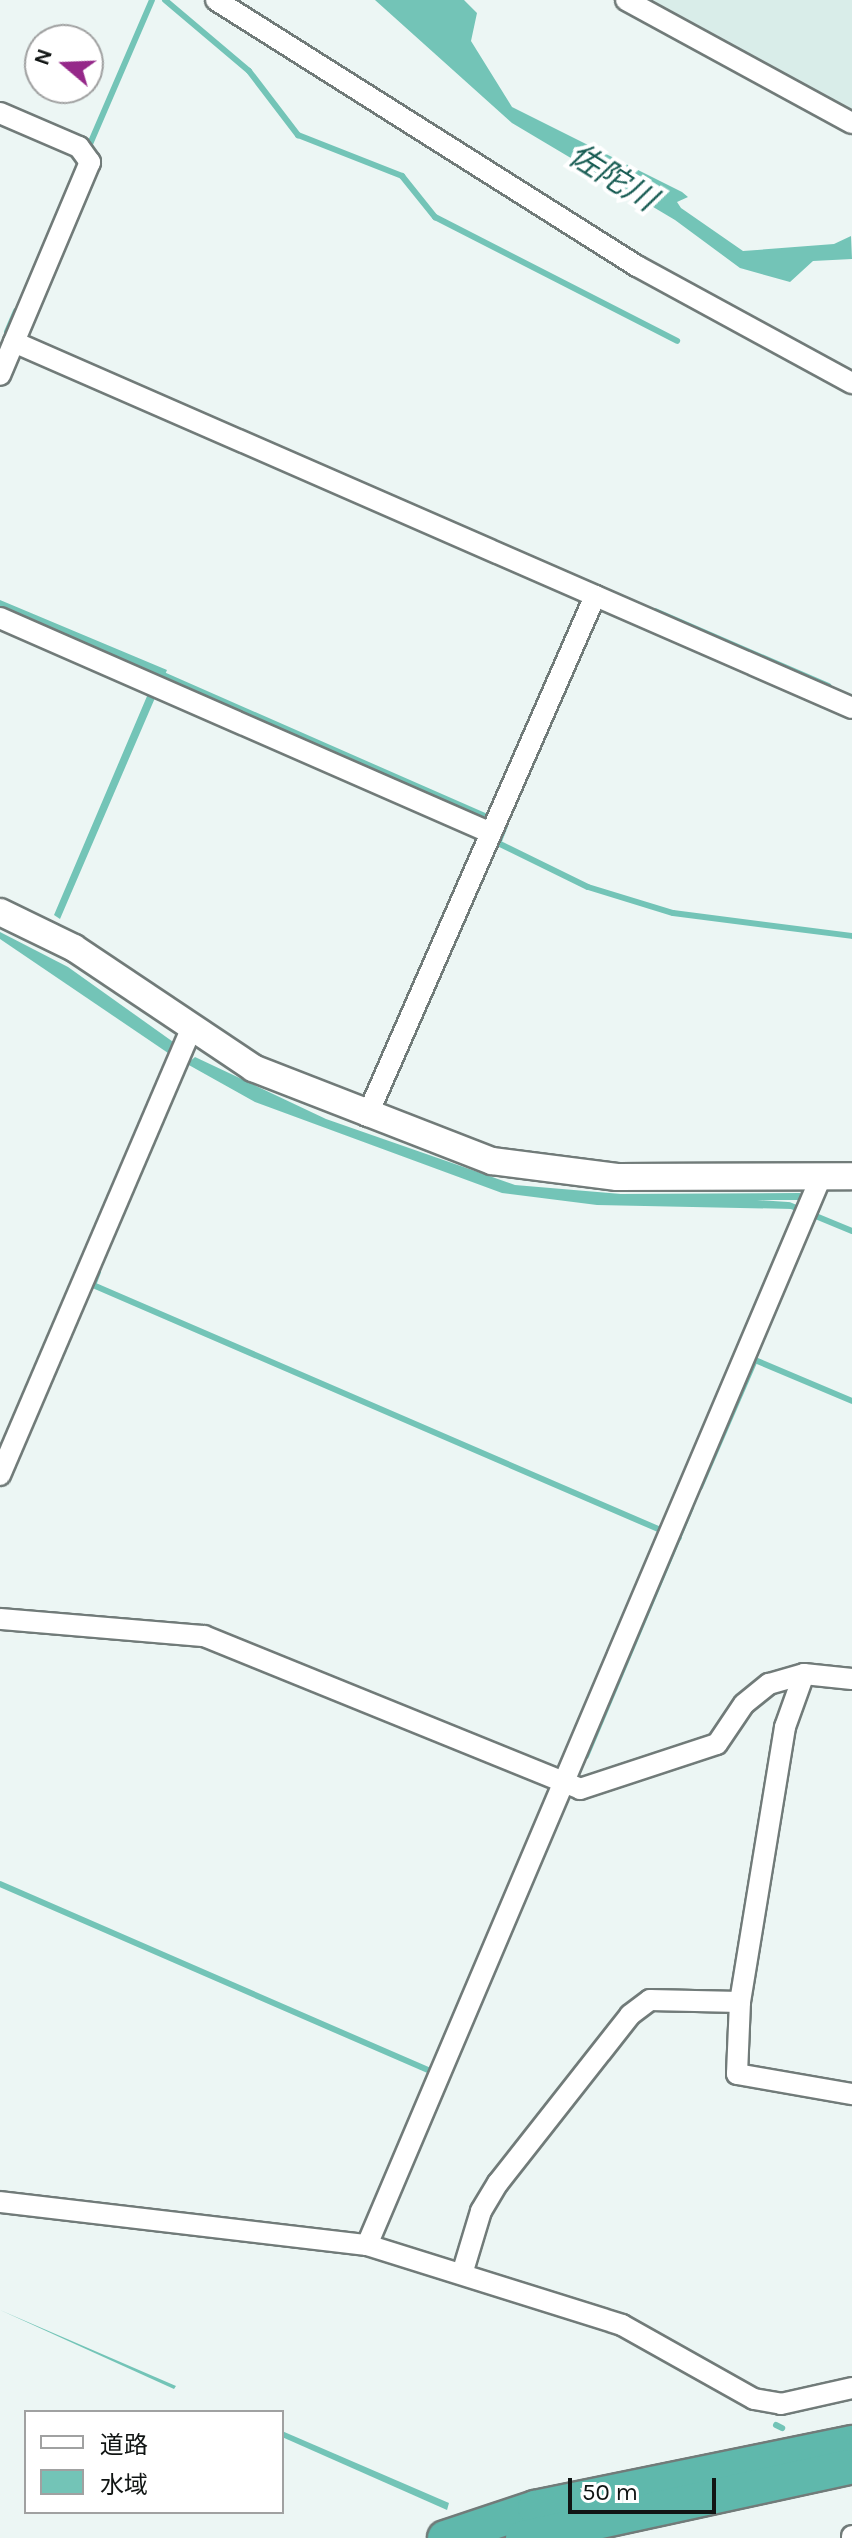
<!DOCTYPE html>
<meta charset="utf-8">
<style>
body{margin:0}
#map{position:relative;width:852px;height:2538px;overflow:hidden;background:#ecf6f4;font-family:Karla,"Noto Sans JP",sans-serif}
div>[style]{position:absolute}
.built>*{inset:0;background:#d9ede9}
.water>*{inset:0;background:#73c4b7}
.stream>*{height:6px;margin:-3px;padding:0 3px;transform-origin:3px;border-radius:3px;background:#73c4b7}
.roads{filter:drop-shadow(2px 0 #717b79) drop-shadow(-2px 0 #717b79) drop-shadow(0 2px #717b79) drop-shadow(0 -2px #717b79)}
.minor>*{height:20px;margin:-10px;padding:0 10px;transform-origin:10px;border-radius:10px;background:#fff}
.tertiary>*{height:26px;margin:-13px;padding:0 13px;transform-origin:13px;border-radius:13px;background:#fff}
.trunk>*{height:34px;margin:-17px;padding:0 17px;transform-origin:17px;border-radius:17px;background:#5fb8ac}
span{translate:-50% -50%;white-space:nowrap;text-align:center;line-height:1.15;-webkit-text-stroke:8px #fff;paint-order:stroke}
.water-label{font-size:32px;color:#195d54;font-style:italic}
.legend{position:absolute;left:24px;top:2410px;width:260px;height:104px;box-sizing:border-box;background:#fff;border:2px solid #a0a1a1;margin:0;padding:10px 14px;list-style:none;font-size:24px;color:#111514}
.legend li{display:flex;align-items:center;gap:16px;height:40px}
.legend b{width:40px;border:2px solid #a0a1a1}
.north{position:absolute;left:24px;top:24px;width:80px;height:80px;box-sizing:border-box;background:#fff;border:2px solid #a0a1a1;border-radius:50%;rotate:289deg;font-size:22px;font-weight:700;line-height:32px;text-align:center;color:#111514}
.north::after{content:'';display:block;margin:auto;width:28px;height:36px;background:#952889;clip-path:polygon(50% 0,100% 100%,50% 72%,0 100%)}
.scale{position:absolute;left:568px;top:2478px;width:148px;height:36px;box-sizing:border-box;border:4px solid #111514;border-top:0;padding-left:10px;font-size:24px;line-height:28px;white-space:nowrap;color:#111514;-webkit-text-stroke:6px #fff;paint-order:stroke}
</style>
<div id="map">
<div class="built">
<i style="clip-path:polygon(649px 0,852px 0,852px 110px,700px 31px)"></i>
</div>
<div class="water">
<i style="clip-path:polygon(375px 0,464px 0,477px 13px,471px 41px,512px 107px,682px 192px,688px 197px,677px 202px,681px 208px,743px 251px,834px 244px,851px 236px,852px 259px,813px 261px,790px 282px,740px 268px,675px 220px,512px 123px)"></i>
<i style="clip-path:polygon(0 600px,167px 670px,60px 919px,54px 915px,156px 675px,0 608px)"></i>
<i style="clip-path:polygon(0 932px,68px 967px,176px 1044px,171px 1055px,0 939px)"></i>
<i style="clip-path:polygon(195px 1057px,326px 1119px,515px 1185px,621px 1194px,800px 1193px,800px 1200px,757px 1200px,788px 1202px,793px 1209px,597px 1205px,502px 1193px,255px 1102px,187px 1064px)"></i>
<i style="clip-path:polygon(0 2310px,176px 2386px,174px 2389px)"></i>
<i style="clip-path:polygon(282px 2431px,449px 2503px,447px 2510px,282px 2437px)"></i>
</div>
<div class="stream">
<i style="left:165px;top:0;width:110px;rotate:40.2deg"></i>
<i style="left:249px;top:71px;width:81px;rotate:52.6deg"></i>
<i style="left:298px;top:135px;width:112px;rotate:21.5deg"></i>
<i style="left:402px;top:176px;width:53px;rotate:51.2deg"></i>
<i style="left:435px;top:217px;width:272px;rotate:27.1deg"></i>
<i style="left:87px;top:151px;width:164px;rotate:-66.7deg"></i>
<i style="left:13px;top:334px;width:6px;rotate:-162deg"></i>
<i style="left:7px;top:332px;width:23px;rotate:-67deg"></i>
<i style="left:655px;top:611px;width:189px;rotate:23.4deg"></i>
<i style="left:161px;top:674px;width:356px;rotate:23.7deg"></i>
<i style="left:505px;top:826px;width:18px;rotate:112deg"></i>
<i style="left:498px;top:843px;width:100px;rotate:26.1deg"></i>
<i style="left:588px;top:887px;width:89px;rotate:17deg"></i>
<i style="left:673px;top:913px;width:180px;rotate:7.3deg"></i>
<i style="left:789px;top:1205px;width:68px;rotate:22.4deg"></i>
<i style="left:98px;top:1272px;width:14px;rotate:111deg"></i>
<i style="left:93px;top:1285px;width:638px;rotate:23.35deg"></i>
<i style="left:700px;top:1487px;width:138px;rotate:-66.6deg"></i>
<i style="left:755px;top:1360px;width:105px;rotate:22.9deg"></i>
<i style="left:586px;top:1756px;width:269px;rotate:-67.1deg"></i>
<i style="left:0;top:1884px;width:473px;rotate:23.5deg"></i>
<i style="left:776px;top:2425px;width:7px;rotate:27deg"></i>
</div>
<div class="roads">
<div class="minor">
<i style="left:216px;top:0;width:498px;rotate:32.3deg"></i>
<i style="left:637px;top:266px;width:245px;rotate:28.6deg"></i>
<i style="left:626px;top:0;width:257px;rotate:28.6deg"></i>
<i style="left:0;top:113px;width:86px;rotate:23.3deg"></i>
<i style="left:79px;top:147px;width:19px;rotate:54deg"></i>
<i style="left:90px;top:162px;width:231px;rotate:112.9deg"></i>
<i style="left:14px;top:342px;width:914px;rotate:23.59deg"></i>
<i style="left:0;top:618px;width:536px;rotate:23.65deg"></i>
<i style="left:367px;top:1116px;width:568px;rotate:-66.32deg"></i>
<i style="left:0;top:1475px;width:483px;rotate:-66.8deg"></i>
<i style="left:0;top:1619px;width:205px;rotate:4.8deg"></i>
<i style="left:204px;top:1636px;width:406px;rotate:22.1deg"></i>
<i style="left:580px;top:1789px;width:144px;rotate:-18.2deg"></i>
<i style="left:717px;top:1744px;width:48px;rotate:-56deg"></i>
<i style="left:744px;top:1704px;width:32px;rotate:-39deg"></i>
<i style="left:769px;top:1684px;width:36px;rotate:-16deg"></i>
<i style="left:804px;top:1674px;width:48px;rotate:5.9deg"></i>
<i style="left:740px;top:2002px;width:72px;rotate:92.4deg"></i>
<i style="left:737px;top:2074px;width:117px;rotate:9.9deg"></i>
<i style="left:0;top:2202px;width:370px;rotate:6.7deg"></i>
<i style="left:367px;top:2245px;width:267px;rotate:17.4deg"></i>
<i style="left:622px;top:2325px;width:151px;rotate:29.3deg"></i>
<i style="left:754px;top:2399px;width:27px;rotate:10deg"></i>
<i style="left:781px;top:2404px;width:73px;rotate:-12.7deg"></i>
<i style="left:367px;top:2245px;width:1160px;rotate:-66.97deg"></i>
<i style="left:462px;top:2274px;width:66px;rotate:-73.2deg"></i>
<i style="left:481px;top:2211px;width:33px;rotate:-59deg"></i>
<i style="left:498px;top:2183px;width:214px;rotate:-51.8deg"></i>
<i style="left:630px;top:2015px;width:25px;rotate:-37deg"></i>
<i style="left:650px;top:2000px;width:90px;rotate:1.3deg"></i>
<i style="left:740px;top:2002px;width:279px;rotate:-80.7deg"></i>
<i style="left:785px;top:1727px;width:56px;rotate:-70.3deg"></i>
<i style="left:852px;top:2538px;width:2px;rotate:-90deg"></i>
</div>
<div class="tertiary">
<i style="left:0;top:912px;width:82px;rotate:25.9deg"></i>
<i style="left:74px;top:948px;width:216px;rotate:33.8deg"></i>
<i style="left:253px;top:1068px;width:256px;rotate:21.3deg"></i>
<i style="left:492px;top:1161px;width:126px;rotate:7.3deg"></i>
<i style="left:617px;top:1177px;width:235px;rotate:-0.2deg"></i>
</div>
<div class="trunk">
<i style="left:445px;top:2538px;width:95px;rotate:-18.4deg"></i>
<i style="left:535px;top:2508px;width:324px;rotate:-11.6deg"></i>
<i style="left:523px;top:2538px;width:333px;rotate:-12.3deg"></i>
</div>
</div>
<div class="water-label">
<span style="left:612px;top:178px;rotate:32deg">佐陀川</span>
</div>
<ul class="legend">
<li><b style="height:10px;background:#fff"></b>道路</li>
<li><b style="height:22px;background:#73c4b7"></b>水域</li>
</ul>
<div class="north">N</div>
<div class="scale">50 m</div>
</div>
